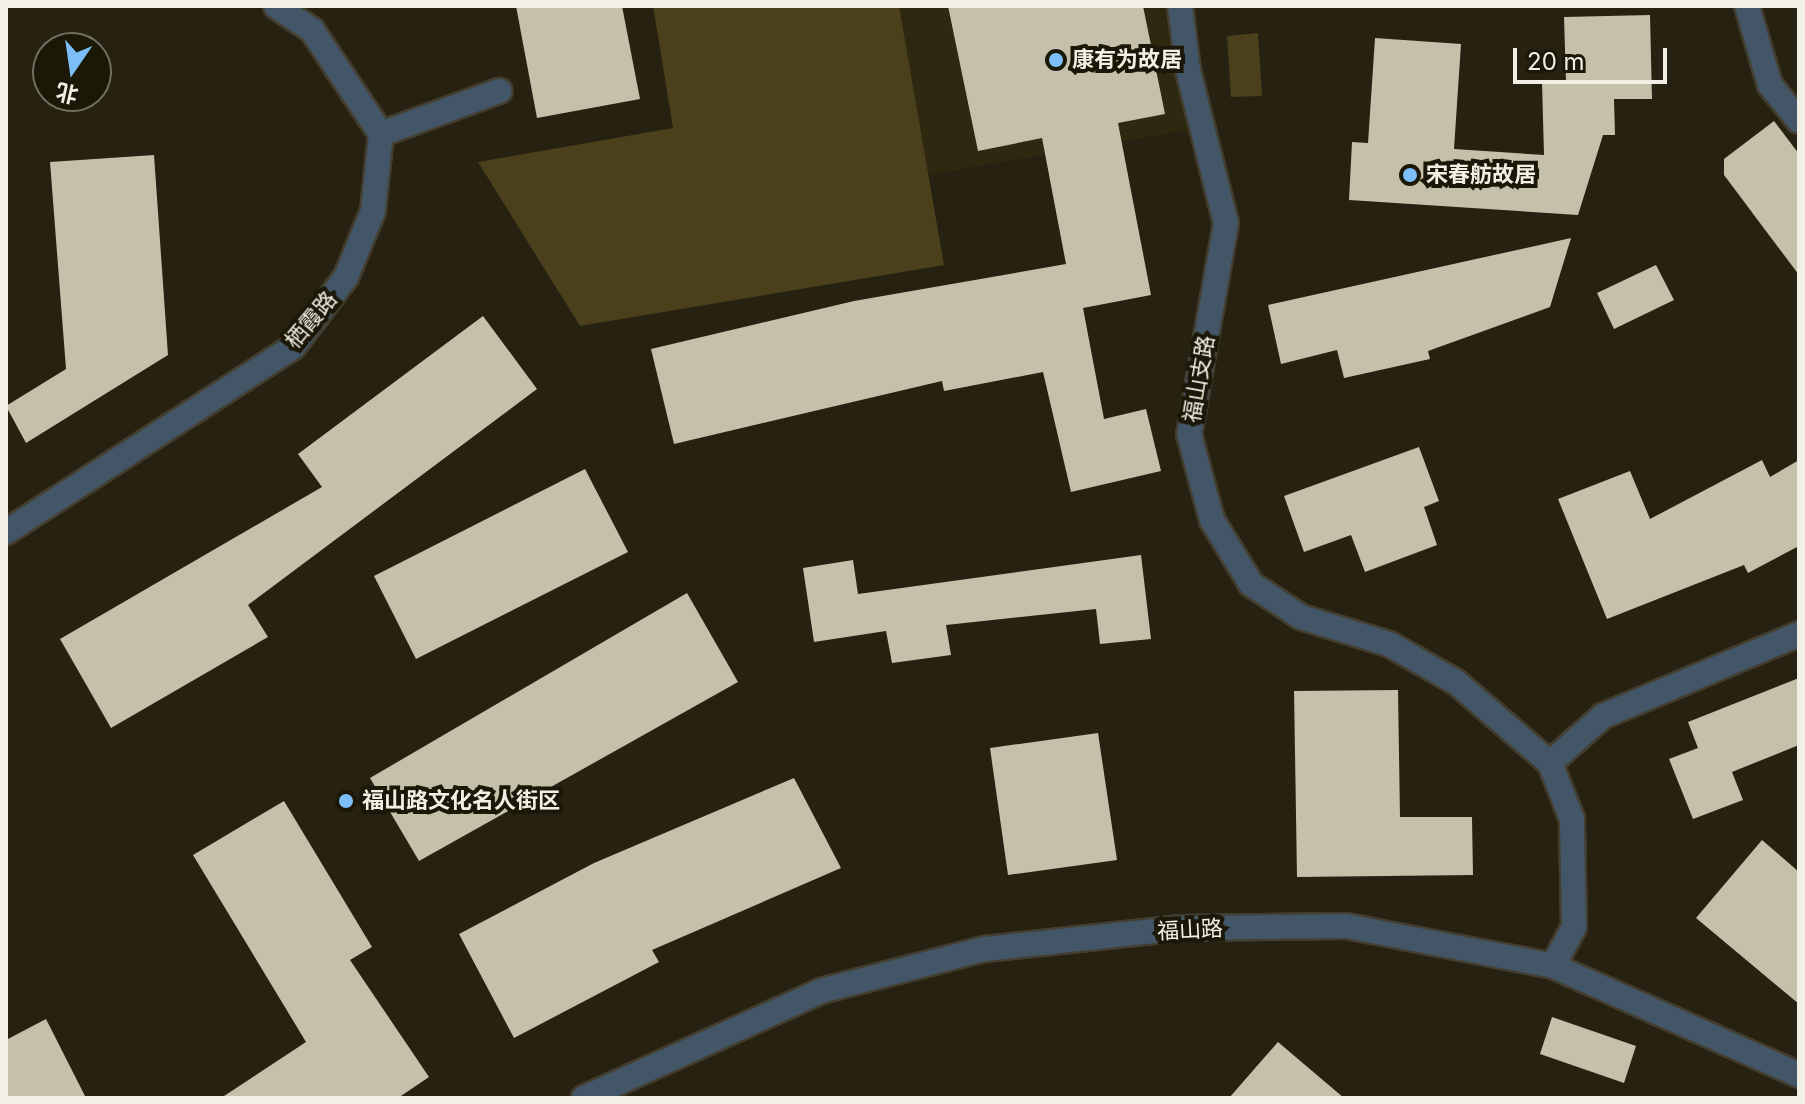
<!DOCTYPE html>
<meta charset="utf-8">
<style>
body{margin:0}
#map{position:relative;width:1805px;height:1104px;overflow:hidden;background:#262111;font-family:Inter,"Noto Sans SC",sans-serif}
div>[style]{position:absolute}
.built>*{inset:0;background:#2e2810}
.green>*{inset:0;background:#4a401c}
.building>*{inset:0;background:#c5c0aa}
.roads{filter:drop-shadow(2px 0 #433e2f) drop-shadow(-2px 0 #433e2f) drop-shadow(0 2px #433e2f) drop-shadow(0 -2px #433e2f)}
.service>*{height:24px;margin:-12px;padding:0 12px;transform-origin:12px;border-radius:12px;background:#435668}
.minor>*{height:24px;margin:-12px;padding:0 12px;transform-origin:12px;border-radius:12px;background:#435668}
.tertiary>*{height:24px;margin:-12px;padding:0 12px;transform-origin:12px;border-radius:12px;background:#435668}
.dots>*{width:22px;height:22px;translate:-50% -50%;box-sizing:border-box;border:4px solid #1c1807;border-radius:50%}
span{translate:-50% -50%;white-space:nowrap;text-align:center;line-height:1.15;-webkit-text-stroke:8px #1c1807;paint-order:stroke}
.poi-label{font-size:22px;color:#f2efe4;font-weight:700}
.left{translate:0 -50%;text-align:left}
.street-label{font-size:22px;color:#f2efe4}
.frame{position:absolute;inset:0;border:8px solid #f2efe4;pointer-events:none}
.north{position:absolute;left:32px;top:32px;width:80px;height:80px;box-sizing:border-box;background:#1c1807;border:2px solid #726e5f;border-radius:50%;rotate:193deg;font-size:22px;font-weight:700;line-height:32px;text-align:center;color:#f2efe4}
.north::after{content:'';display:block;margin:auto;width:28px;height:36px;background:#7bbef8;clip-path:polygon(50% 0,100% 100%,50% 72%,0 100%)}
.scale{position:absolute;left:1513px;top:48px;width:154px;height:36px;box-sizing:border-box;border:4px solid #f2efe4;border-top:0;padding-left:10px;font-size:24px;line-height:28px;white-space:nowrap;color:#f2efe4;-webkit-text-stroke:6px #1c1807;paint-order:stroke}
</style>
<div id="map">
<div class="built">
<i style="clip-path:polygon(898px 6px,1165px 6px,1187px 130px,928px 175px)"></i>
</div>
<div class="green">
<i style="clip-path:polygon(653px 6px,899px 6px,944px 265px,580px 326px,478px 162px,673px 128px)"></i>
<i style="clip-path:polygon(1258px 33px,1262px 96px,1231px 97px,1227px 36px)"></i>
</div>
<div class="building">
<i style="clip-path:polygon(516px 6px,622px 6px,640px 99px,537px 118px)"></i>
<i style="clip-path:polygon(948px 6px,1143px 6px,1165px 114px,1118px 123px,1151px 295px,1083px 308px,1104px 419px,1146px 409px,1161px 471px,1071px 492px,1043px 372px,944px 391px,942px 381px,674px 444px,651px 349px,854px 301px,1066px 264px,1042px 138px,978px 151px)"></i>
<i style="clip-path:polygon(1650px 15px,1652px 99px,1614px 99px,1615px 135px,1603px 135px,1578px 215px,1349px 200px,1352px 142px,1368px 143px,1375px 38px,1461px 44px,1454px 149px,1544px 155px,1542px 83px,1566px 82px,1564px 17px)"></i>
<i style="clip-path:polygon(1774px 121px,1799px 154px,1799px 275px,1724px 175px,1724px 159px)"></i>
<i style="clip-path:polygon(154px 155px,168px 355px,26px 443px,6px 406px,66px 369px,50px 162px)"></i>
<i style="clip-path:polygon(1571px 238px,1550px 307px,1428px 351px,1430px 359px,1344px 378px,1337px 350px,1281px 364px,1268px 305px)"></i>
<i style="clip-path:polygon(1656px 265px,1674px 300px,1614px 329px,1597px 293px)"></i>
<i style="clip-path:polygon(483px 316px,537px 389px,248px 605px,268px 637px,111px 728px,60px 639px,322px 487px,298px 454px)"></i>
<i style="clip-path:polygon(1419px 447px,1439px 501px,1424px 507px,1437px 545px,1365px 572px,1351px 535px,1304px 552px,1284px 496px)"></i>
<i style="clip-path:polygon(1762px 460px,1770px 477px,1799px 460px,1799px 546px,1748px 573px,1744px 565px,1607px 619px,1558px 499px,1630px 471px,1650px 519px)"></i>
<i style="clip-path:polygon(585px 469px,628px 552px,416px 659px,374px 576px)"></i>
<i style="clip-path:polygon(1141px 555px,1151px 639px,1100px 644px,1096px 609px,946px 625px,951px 655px,892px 663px,886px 631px,814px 642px,803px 568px,853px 560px,858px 594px)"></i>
<i style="clip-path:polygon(687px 593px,738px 682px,419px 861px,370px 778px)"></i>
<i style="clip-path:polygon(1799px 678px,1799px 745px,1732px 772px,1743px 800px,1693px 819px,1669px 759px,1698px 748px,1688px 722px)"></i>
<i style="clip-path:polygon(1398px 690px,1400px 817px,1472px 817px,1473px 875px,1297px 877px,1294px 691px)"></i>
<i style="clip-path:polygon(1098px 733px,1117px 860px,1008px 875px,990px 748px)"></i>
<i style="clip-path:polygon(794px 778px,841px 868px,652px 950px,659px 962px,514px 1038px,459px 934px,594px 863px)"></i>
<i style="clip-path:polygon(284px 801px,372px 947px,350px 960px,429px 1077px,398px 1098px,221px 1098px,306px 1042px,193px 855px)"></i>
<i style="clip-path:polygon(1762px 840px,1799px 872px,1799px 1004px,1696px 918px)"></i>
<i style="clip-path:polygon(1552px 1017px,1636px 1046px,1624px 1083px,1540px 1054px)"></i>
<i style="clip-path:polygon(46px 1019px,86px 1098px,6px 1098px,6px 1040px)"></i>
<i style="clip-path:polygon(1278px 1042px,1344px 1098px,1229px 1098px)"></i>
</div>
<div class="roads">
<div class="service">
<i style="left:1747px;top:6px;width:82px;rotate:73.8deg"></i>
<i style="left:1770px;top:85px;width:46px;rotate:51.1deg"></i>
<i style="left:381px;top:134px;width:126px;rotate:-20deg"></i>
</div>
<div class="minor">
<i style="left:1180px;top:6px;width:64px;rotate:82.9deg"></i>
<i style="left:1188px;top:70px;width:158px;rotate:76.1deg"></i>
<i style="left:1226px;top:223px;width:214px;rotate:99.9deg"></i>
<i style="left:1189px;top:434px;width:89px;rotate:75deg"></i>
<i style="left:1212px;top:520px;width:75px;rotate:58.6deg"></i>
<i style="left:1251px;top:584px;width:60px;rotate:33.4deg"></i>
<i style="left:1301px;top:617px;width:92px;rotate:17.1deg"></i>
<i style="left:1389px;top:644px;width:77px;rotate:29.6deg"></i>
<i style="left:1456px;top:682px;width:124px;rotate:40.8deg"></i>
<i style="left:6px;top:532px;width:341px;rotate:-32.8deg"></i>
<i style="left:293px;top:347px;width:88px;rotate:-52.9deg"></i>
<i style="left:346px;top:277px;width:71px;rotate:-67.8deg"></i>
<i style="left:373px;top:211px;width:77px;rotate:-84.1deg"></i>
<i style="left:381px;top:134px;width:125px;rotate:-123.6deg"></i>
<i style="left:312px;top:30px;width:43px;rotate:-146.3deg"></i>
<i style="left:1553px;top:966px;width:44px;rotate:-61.7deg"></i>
<i style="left:1574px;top:927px;width:108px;rotate:-91.1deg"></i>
<i style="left:1572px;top:819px;width:60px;rotate:-111.4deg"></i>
<i style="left:1550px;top:763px;width:71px;rotate:-41.6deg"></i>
<i style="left:1603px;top:716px;width:212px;rotate:-22.7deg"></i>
</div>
<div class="tertiary">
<i style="left:584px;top:1098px;width:260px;rotate:-24.3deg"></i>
<i style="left:821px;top:991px;width:169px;rotate:-14.4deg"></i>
<i style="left:985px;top:949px;width:198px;rotate:-6.1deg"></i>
<i style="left:1182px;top:928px;width:164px;rotate:-0.7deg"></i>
<i style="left:1346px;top:926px;width:211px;rotate:10.9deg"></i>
<i style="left:1553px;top:966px;width:269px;rotate:23.9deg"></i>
</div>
</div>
<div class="dots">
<i style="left:1056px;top:60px;background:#7bbef8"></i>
<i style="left:1410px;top:175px;background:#7bbef8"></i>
<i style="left:346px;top:801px;background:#7bbef8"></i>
</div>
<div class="poi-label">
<span class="left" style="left:1072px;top:60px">康有为故居</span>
<span class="left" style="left:1426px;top:175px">宋春舫故居</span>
<span class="left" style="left:362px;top:801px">福山路文化名人街区</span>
</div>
<div class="street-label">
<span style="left:311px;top:320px;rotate:-50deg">栖霞路</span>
<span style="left:1199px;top:379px;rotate:-80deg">福山支路</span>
<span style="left:1190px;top:930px;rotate:-3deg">福山路</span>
</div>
<div class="frame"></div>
<div class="north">北</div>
<div class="scale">20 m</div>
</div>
